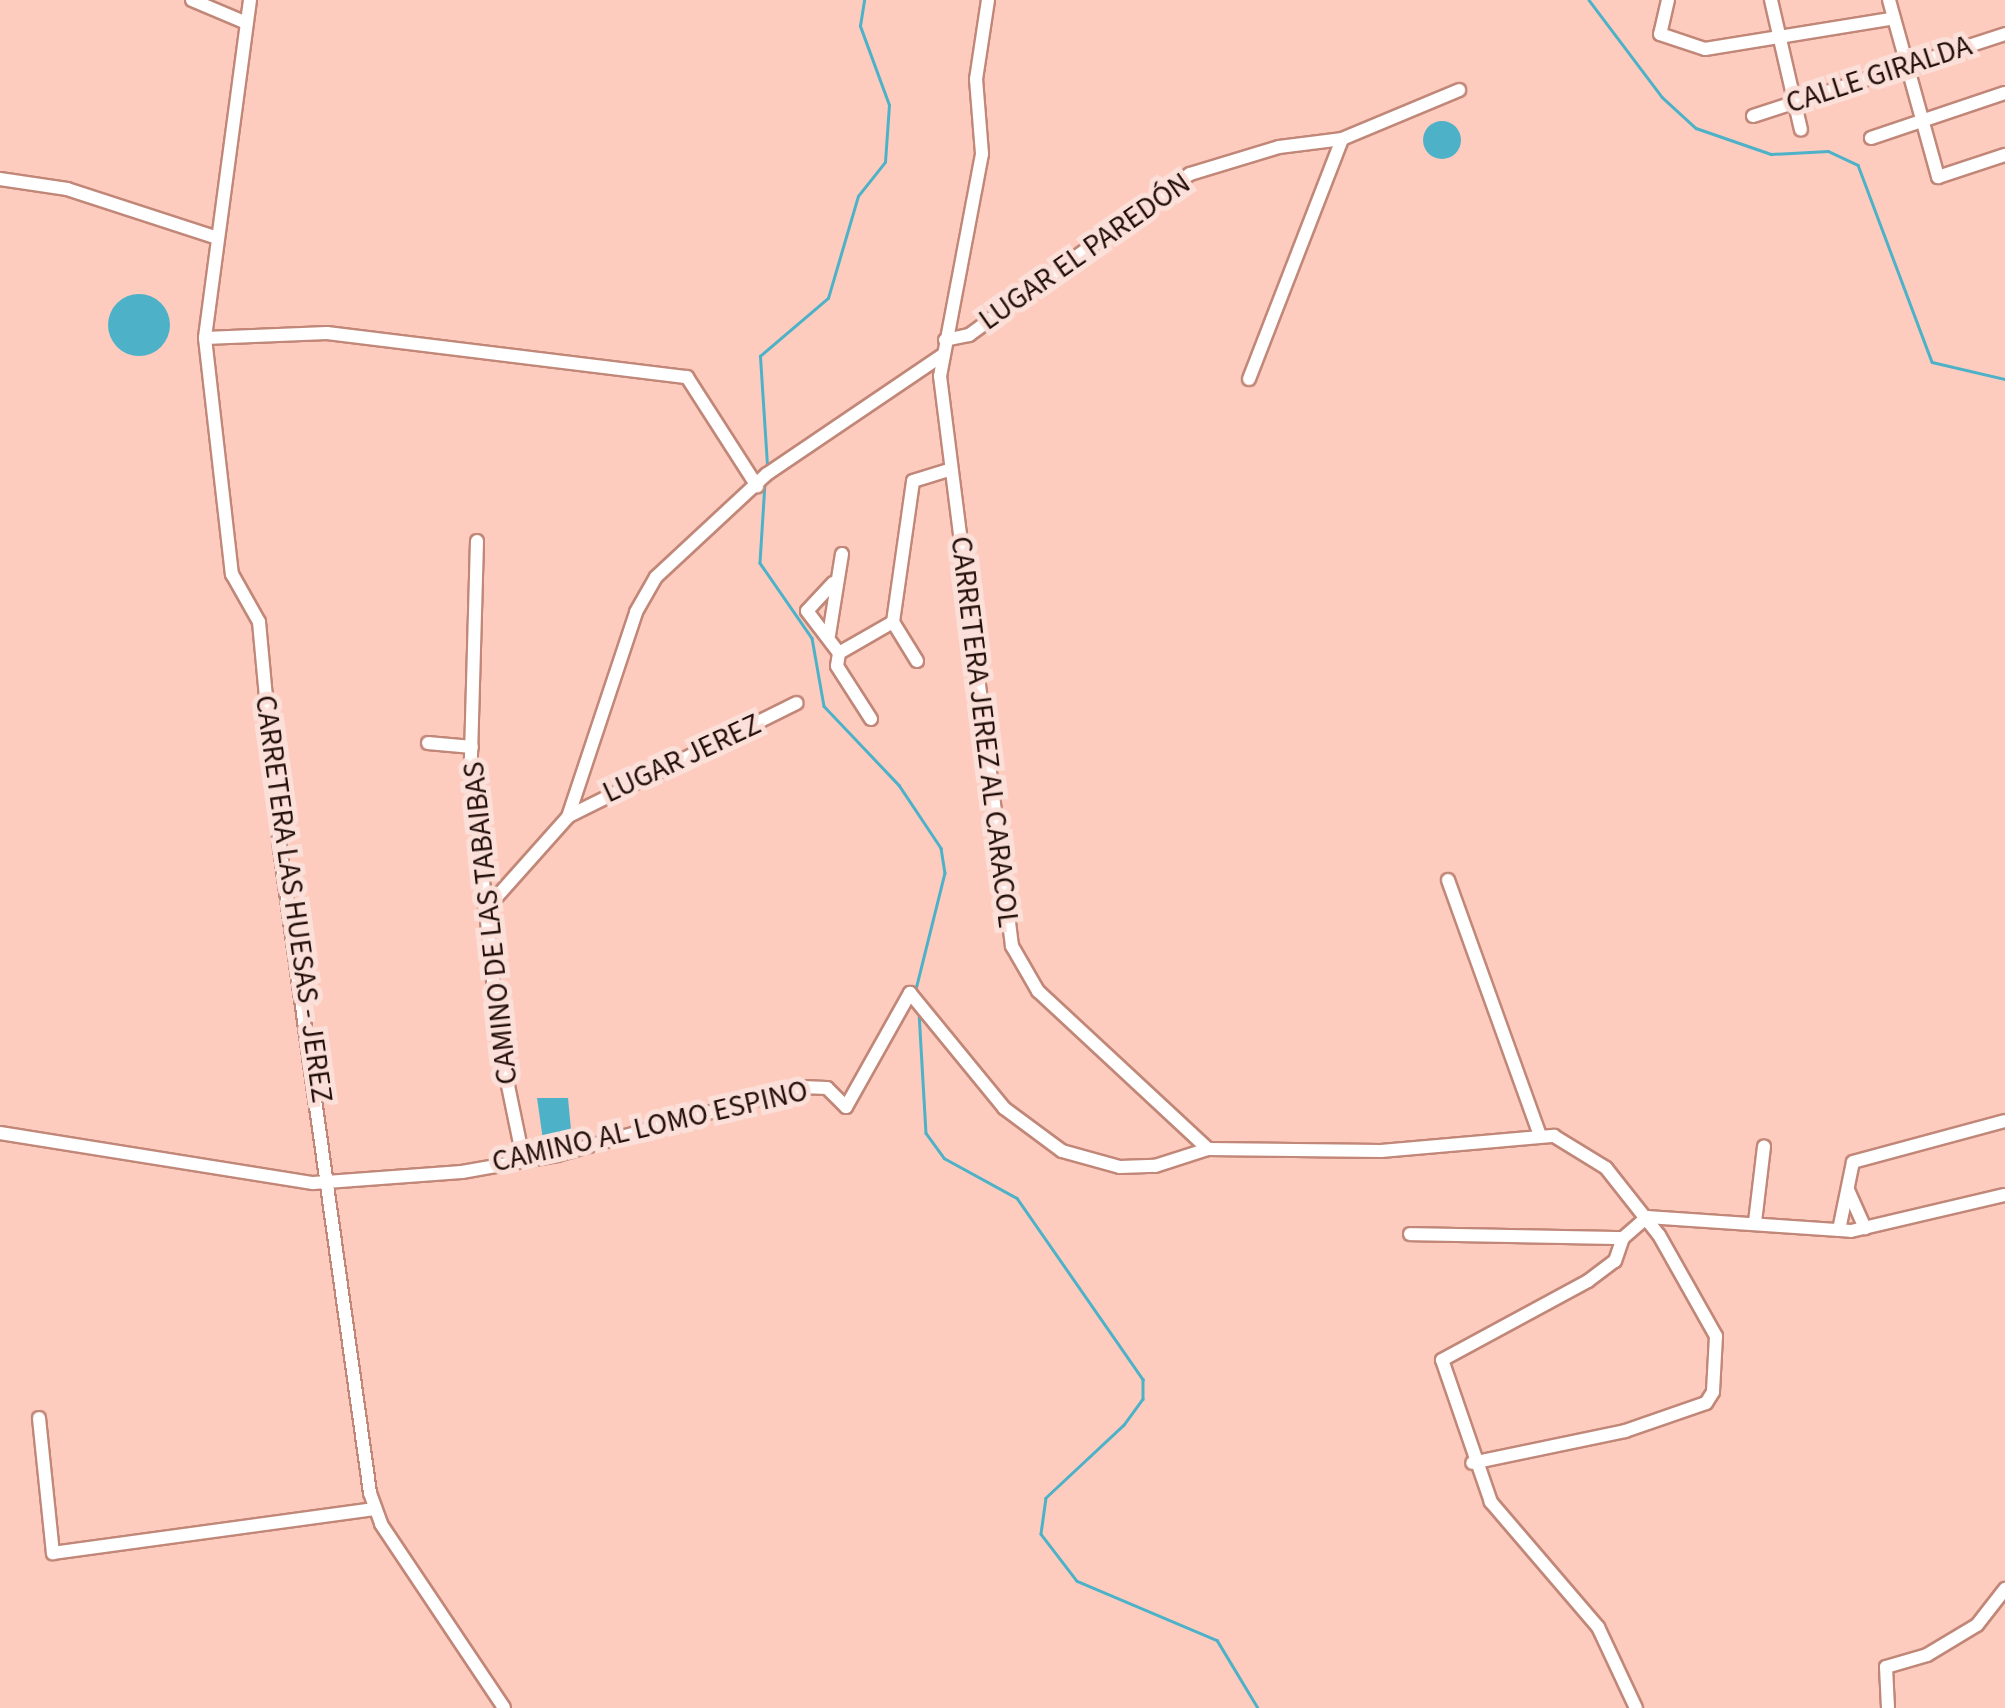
<!DOCTYPE html>
<meta charset="utf-8">
<style>
body{margin:0}
#map{position:relative;width:2005px;height:1708px;overflow:hidden;background:#feccbf;font-family:"Source Sans 3",sans-serif}
div>[style]{position:absolute}
.water>*{inset:0;background:#4db2c8}
.round{border-radius:50%}
.stream>*{height:2.5px;margin:-1.25px;padding:0 1.25px;transform-origin:1.25px;border-radius:1.25px;background:#4db2c8}
.roads{filter:drop-shadow(2px 0 #c18778) drop-shadow(-2px 0 #c18778) drop-shadow(0 2px #c18778) drop-shadow(0 -2px #c18778)}
.minor>*{height:12px;margin:-6px;padding:0 6px;transform-origin:6px;border-radius:6px;background:#fff}
span{translate:-50% -50%;white-space:nowrap;text-align:center;line-height:1.15;-webkit-text-stroke:10px #fae0d9;paint-order:stroke}
.street-label{font-size:30px;color:#230e09}
</style>
<div id="map">
<div class="water">
<i class="round" style="left:1423px;top:121px;width:38px;height:38px"></i>
<i class="round" style="left:108px;top:294px;width:62px;height:62px"></i>
<i style="clip-path:polygon(537px 1098px,568px 1098px,572px 1140px,544px 1147px)"></i>
</div>
<div class="stream">
<i style="left:1589px;top:0;width:121px;rotate:53deg"></i>
<i style="left:1662px;top:97px;width:46px;rotate:42.4deg"></i>
<i style="left:1696px;top:128px;width:79px;rotate:19.1deg"></i>
<i style="left:1771px;top:154px;width:57px;rotate:-3deg"></i>
<i style="left:1828px;top:151px;width:33px;rotate:25deg"></i>
<i style="left:1858px;top:165px;width:210px;rotate:69.4deg"></i>
<i style="left:1932px;top:362px;width:75px;rotate:13.1deg"></i>
<i style="left:767px;top:465px;width:109px;rotate:-93.7deg"></i>
<i style="left:760px;top:356px;width:89px;rotate:-40.5deg"></i>
<i style="left:828px;top:298px;width:106px;rotate:-73.6deg"></i>
<i style="left:858px;top:196px;width:43px;rotate:-51.5deg"></i>
<i style="left:885px;top:162px;width:57px;rotate:-86deg"></i>
<i style="left:889px;top:105px;width:84px;rotate:-110.2deg"></i>
<i style="left:860px;top:26px;width:26px;rotate:-81deg"></i>
<i style="left:765px;top:483px;width:80px;rotate:93.6deg"></i>
<i style="left:760px;top:563px;width:91px;rotate:55.3deg"></i>
<i style="left:812px;top:638px;width:69px;rotate:80deg"></i>
<i style="left:824px;top:706px;width:109px;rotate:46.5deg"></i>
<i style="left:899px;top:785px;width:76px;rotate:56.3deg"></i>
<i style="left:941px;top:848px;width:25px;rotate:81deg"></i>
<i style="left:945px;top:873px;width:120px;rotate:104deg"></i>
<i style="left:919px;top:1012px;width:121px;rotate:86.7deg"></i>
<i style="left:926px;top:1133px;width:31px;rotate:54deg"></i>
<i style="left:944px;top:1158px;width:83px;rotate:28.7deg"></i>
<i style="left:1017px;top:1198px;width:221px;rotate:55.2deg"></i>
<i style="left:1143px;top:1379px;width:20px;rotate:90deg"></i>
<i style="left:1143px;top:1399px;width:32px;rotate:126deg"></i>
<i style="left:1124px;top:1425px;width:107px;rotate:136.9deg"></i>
<i style="left:1046px;top:1498px;width:36px;rotate:98deg"></i>
<i style="left:1041px;top:1534px;width:59px;rotate:52.5deg"></i>
<i style="left:1077px;top:1581px;width:152px;rotate:22.9deg"></i>
<i style="left:1217px;top:1640px;width:79px;rotate:58.9deg"></i>
</div>
<div class="roads">
<div class="minor">
<i style="left:192px;top:0;width:56px;rotate:22.9deg"></i>
<i style="left:250px;top:0;width:341px;rotate:97.6deg"></i>
<i style="left:205px;top:338px;width:238px;rotate:83.5deg"></i>
<i style="left:232px;top:574px;width:55px;rotate:60.6deg"></i>
<i style="left:259px;top:622px;width:228px;rotate:84.7deg"></i>
<i style="left:280px;top:849px;width:650px;rotate:82.04deg"></i>
<i style="left:370px;top:1493px;width:33px;rotate:70deg"></i>
<i style="left:381px;top:1524px;width:221px;rotate:56.2deg"></i>
<i style="left:988px;top:0;width:80px;rotate:98.6deg"></i>
<i style="left:976px;top:79px;width:75px;rotate:85.4deg"></i>
<i style="left:982px;top:154px;width:226px;rotate:100.7deg"></i>
<i style="left:940px;top:376px;width:575px;rotate:82.8deg"></i>
<i style="left:1012px;top:946px;width:52px;rotate:60deg"></i>
<i style="left:1038px;top:991px;width:232px;rotate:42.9deg"></i>
<i style="left:1668px;top:0;width:35px;rotate:103deg"></i>
<i style="left:1660px;top:34px;width:47px;rotate:18.4deg"></i>
<i style="left:1705px;top:49px;width:188px;rotate:-9.2deg"></i>
<i style="left:1771px;top:0;width:133px;rotate:77deg"></i>
<i style="left:1889px;top:0;width:184px;rotate:74.5deg"></i>
<i style="left:1938px;top:177px;width:71px;rotate:-18.2deg"></i>
<i style="left:1753px;top:116px;width:265px;rotate:-18deg"></i>
<i style="left:1871px;top:138px;width:141px;rotate:-18.6deg"></i>
<i style="left:0;top:179px;width:68px;rotate:8.5deg"></i>
<i style="left:67px;top:189px;width:156px;rotate:18deg"></i>
<i style="left:205px;top:338px;width:122px;rotate:-2.3deg"></i>
<i style="left:327px;top:333px;width:363px;rotate:7deg"></i>
<i style="left:687px;top:377px;width:130px;rotate:57.3deg"></i>
<i style="left:945px;top:340px;width:25px;rotate:-12deg"></i>
<i style="left:969px;top:335px;width:273px;rotate:-36.1deg"></i>
<i style="left:1190px;top:174px;width:93px;rotate:-16.9deg"></i>
<i style="left:1279px;top:147px;width:64px;rotate:-7.2deg"></i>
<i style="left:1342px;top:139px;width:127px;rotate:-22.7deg"></i>
<i style="left:1249px;top:379px;width:257px;rotate:-68.8deg"></i>
<i style="left:477px;top:541px;width:219px;rotate:91.6deg"></i>
<i style="left:471px;top:760px;width:283px;rotate:84.3deg"></i>
<i style="left:499px;top:1042px;width:118px;rotate:78.3deg"></i>
<i style="left:833px;top:583px;width:38px;rotate:133deg"></i>
<i style="left:807px;top:611px;width:53px;rotate:52.7deg"></i>
<i style="left:829px;top:635px;width:82px;rotate:-80.9deg"></i>
<i style="left:917px;top:661px;width:46px;rotate:-121.6deg"></i>
<i style="left:893px;top:622px;width:142px;rotate:-81.9deg"></i>
<i style="left:913px;top:481px;width:39px;rotate:-17deg"></i>
<i style="left:871px;top:719px;width:63px;rotate:-122.7deg"></i>
<i style="left:837px;top:666px;width:13px;rotate:-81deg"></i>
<i style="left:839px;top:653px;width:62px;rotate:-29.9deg"></i>
<i style="left:428px;top:743px;width:44px;rotate:5.2deg"></i>
<i style="left:569px;top:816px;width:254px;rotate:-26.4deg"></i>
<i style="left:1448px;top:880px;width:269px;rotate:70.2deg"></i>
<i style="left:485px;top:910px;width:125px;rotate:-48.3deg"></i>
<i style="left:568px;top:817px;width:216px;rotate:-71.6deg"></i>
<i style="left:636px;top:612px;width:40px;rotate:-60.3deg"></i>
<i style="left:656px;top:577px;width:151px;rotate:-42.9deg"></i>
<i style="left:767px;top:474px;width:212px;rotate:-34.1deg"></i>
<i style="left:0;top:1133px;width:317px;rotate:9.1deg"></i>
<i style="left:313px;top:1183px;width:149px;rotate:-4.2deg"></i>
<i style="left:462px;top:1172px;width:97px;rotate:-10.1deg"></i>
<i style="left:557px;top:1155px;width:253px;rotate:-15.6deg"></i>
<i style="left:801px;top:1087px;width:26px;rotate:2deg"></i>
<i style="left:827px;top:1088px;width:27px;rotate:45deg"></i>
<i style="left:846px;top:1107px;width:131px;rotate:-60.7deg"></i>
<i style="left:910px;top:993px;width:149px;rotate:50.7deg"></i>
<i style="left:1004px;top:1108px;width:72px;rotate:36.6deg"></i>
<i style="left:1062px;top:1151px;width:60px;rotate:15.4deg"></i>
<i style="left:1120px;top:1167px;width:35px;rotate:-2deg"></i>
<i style="left:1155px;top:1166px;width:56px;rotate:-17.8deg"></i>
<i style="left:1208px;top:1149px;width:173px;rotate:0.7deg"></i>
<i style="left:1381px;top:1151px;width:174px;rotate:-5deg"></i>
<i style="left:1554px;top:1136px;width:61px;rotate:31.6deg"></i>
<i style="left:1606px;top:1168px;width:85px;rotate:51.7deg"></i>
<i style="left:1659px;top:1235px;width:116px;rotate:60.6deg"></i>
<i style="left:1716px;top:1336px;width:56px;rotate:93.1deg"></i>
<i style="left:1713px;top:1392px;width:13px;rotate:122deg"></i>
<i style="left:1706px;top:1403px;width:86px;rotate:160.9deg"></i>
<i style="left:1625px;top:1431px;width:156px;rotate:168.2deg"></i>
<i style="left:1848px;top:1190px;width:42px;rotate:65.9deg"></i>
<i style="left:1755px;top:1222px;width:76px;rotate:-83.2deg"></i>
<i style="left:1839px;top:1230px;width:69px;rotate:-78.4deg"></i>
<i style="left:1853px;top:1162px;width:157px;rotate:-15.1deg"></i>
<i style="left:1410px;top:1234px;width:213px;rotate:1.1deg"></i>
<i style="left:39px;top:1418px;width:136px;rotate:84.1deg"></i>
<i style="left:53px;top:1553px;width:324px;rotate:-7.8deg"></i>
<i style="left:1636px;top:1708px;width:89px;rotate:-115.1deg"></i>
<i style="left:1598px;top:1627px;width:165px;rotate:-130.6deg"></i>
<i style="left:1491px;top:1502px;width:150px;rotate:-109deg"></i>
<i style="left:1442px;top:1360px;width:166px;rotate:-28.4deg"></i>
<i style="left:1588px;top:1281px;width:34px;rotate:-37deg"></i>
<i style="left:1615px;top:1261px;width:24px;rotate:-71deg"></i>
<i style="left:1623px;top:1238px;width:32px;rotate:-41deg"></i>
<i style="left:1647px;top:1217px;width:204px;rotate:3.9deg"></i>
<i style="left:1851px;top:1231px;width:158px;rotate:-13.2deg"></i>
<i style="left:1888px;top:1708px;width:41px;rotate:-92.8deg"></i>
<i style="left:1886px;top:1667px;width:43px;rotate:-16.3deg"></i>
<i style="left:1927px;top:1655px;width:58px;rotate:-31deg"></i>
<i style="left:1977px;top:1625px;width:46px;rotate:-52.1deg"></i>
</div>
</div>
<div class="street-label">
<span style="left:1879px;top:75px;rotate:-18deg">CALLE GIRALDA</span>
<span style="left:1085px;top:252px;rotate:-35deg">LUGAR EL PAREDÓN</span>
<span style="left:984px;top:732px;rotate:83deg">CARRETERA JEREZ AL CARACOL</span>
<span style="left:682px;top:759px;rotate:-25deg">LUGAR JEREZ</span>
<span style="left:293px;top:899px;rotate:82deg">CARRETERA LAS HUESAS - JEREZ</span>
<span style="left:491px;top:923px;rotate:-96deg">CAMINO DE LAS TABAIBAS</span>
<span style="left:650px;top:1127px;rotate:-13deg">CAMINO AL LOMO ESPINO</span>
</div>
</div>
